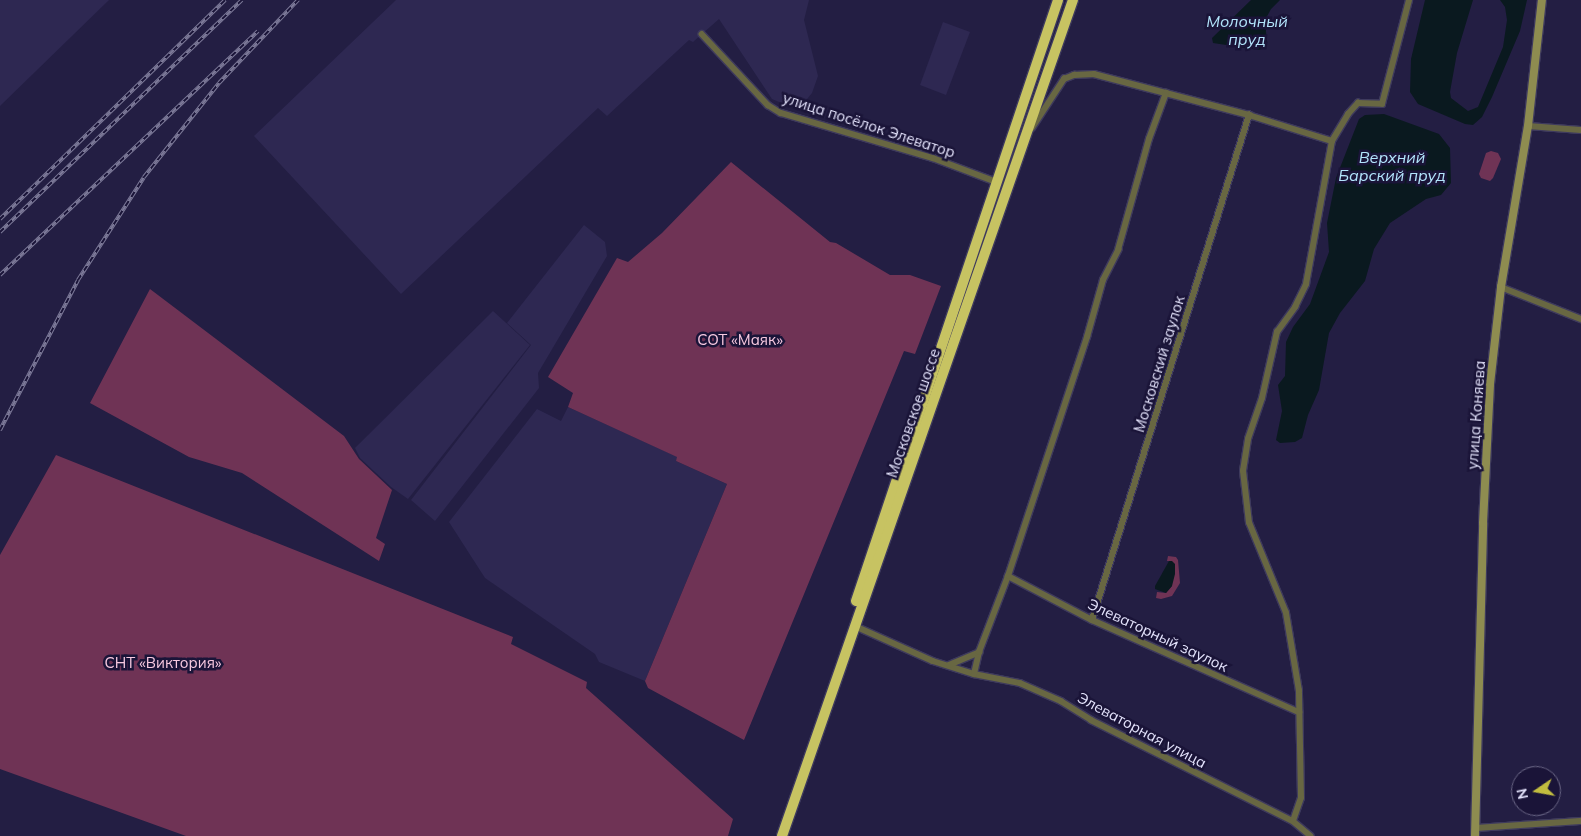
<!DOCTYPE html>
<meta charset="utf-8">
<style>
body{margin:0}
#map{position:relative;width:1581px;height:836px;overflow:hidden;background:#231e43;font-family:Mulish,sans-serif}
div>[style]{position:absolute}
.built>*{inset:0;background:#2e2852}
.green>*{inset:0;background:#6f3355}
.water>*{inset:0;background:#0a191f}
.roads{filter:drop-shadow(1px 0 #3e3a5d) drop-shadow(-1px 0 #3e3a5d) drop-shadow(0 1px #3e3a5d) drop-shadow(0 -1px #3e3a5d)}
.street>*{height:5.5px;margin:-2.75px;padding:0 2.75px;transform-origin:2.75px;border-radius:2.75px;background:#686742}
.secondary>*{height:8px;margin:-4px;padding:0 4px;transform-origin:4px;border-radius:4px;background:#8e8c50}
.highway>*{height:10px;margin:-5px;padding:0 5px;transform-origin:5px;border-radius:5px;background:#c7c362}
.rail>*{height:4px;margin-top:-2px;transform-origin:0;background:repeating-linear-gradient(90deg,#1a1438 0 5.5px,#7d7a99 0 11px);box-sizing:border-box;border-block:1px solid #7d7a99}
span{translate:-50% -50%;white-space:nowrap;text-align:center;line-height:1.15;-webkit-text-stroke:5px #1a1438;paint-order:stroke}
.street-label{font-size:15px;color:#e4e3fc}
.park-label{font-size:15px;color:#f8c9e0}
.water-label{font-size:16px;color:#b2e4fb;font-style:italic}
.north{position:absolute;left:1511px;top:766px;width:50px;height:50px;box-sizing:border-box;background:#1a1438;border:1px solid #6b6786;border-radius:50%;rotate:258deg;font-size:14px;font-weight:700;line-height:20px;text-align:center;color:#e4e3fc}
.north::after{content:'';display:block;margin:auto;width:18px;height:22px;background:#c2bd3f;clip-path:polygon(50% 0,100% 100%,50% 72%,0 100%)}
</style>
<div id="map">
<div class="built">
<i style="clip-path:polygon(0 0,109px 0,0 106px)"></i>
<i style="clip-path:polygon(396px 0,809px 0,804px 20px,818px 76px,812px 93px,798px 110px,772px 99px,719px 19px,693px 42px,689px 40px,607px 116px,598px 108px,401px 294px,254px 136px)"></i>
<i style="clip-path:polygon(943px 22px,970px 32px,946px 95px,920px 85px)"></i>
<i style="clip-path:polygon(584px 225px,605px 242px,607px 256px,538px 373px,539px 388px,435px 521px,411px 500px,531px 345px,507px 323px)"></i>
<i style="clip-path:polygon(493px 311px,530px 345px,408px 499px,391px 487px,360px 458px,355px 448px)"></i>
<i style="clip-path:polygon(568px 407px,678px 457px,676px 461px,727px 484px,645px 681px,599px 662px,595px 654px,485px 578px,449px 522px,537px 409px,561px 421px)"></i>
</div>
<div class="green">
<i style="clip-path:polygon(1491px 151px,1498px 153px,1501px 159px,1493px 178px,1490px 181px,1481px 178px,1479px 174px,1486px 153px)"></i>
<i style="clip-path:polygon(731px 162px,830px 242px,836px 243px,890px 275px,910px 275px,941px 286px,915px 354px,904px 351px,744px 740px,648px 688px,645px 681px,727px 484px,676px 461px,677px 457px,568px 407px,573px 393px,548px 377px,617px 258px,628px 262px,662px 233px)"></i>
<i style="clip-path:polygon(150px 289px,344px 436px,359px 459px,392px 490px,376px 538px,385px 544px,379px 561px,242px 473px,189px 457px,90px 403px)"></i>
<i style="clip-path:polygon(56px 455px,513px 637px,511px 644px,587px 682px,586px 688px,733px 819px,728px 836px,186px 836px,0 769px,0 555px)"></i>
<i style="clip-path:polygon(1168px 556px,1176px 557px,1178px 560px,1180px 583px,1172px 596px,1161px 599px,1156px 598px,1157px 592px,1166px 593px,1172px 586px,1172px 561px,1167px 561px)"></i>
</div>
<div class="water">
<i style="clip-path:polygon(1251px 0,1280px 0,1271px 9px,1265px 20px,1267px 42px,1264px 48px,1259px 50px,1213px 43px,1212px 38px)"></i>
<i style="clip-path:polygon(1425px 0,1473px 0,1457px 53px,1450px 92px,1451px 98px,1468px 111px,1478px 107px,1503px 47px,1507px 20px,1505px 7px,1500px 0,1527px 0,1520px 31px,1492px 97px,1482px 117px,1473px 125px,1465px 124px,1418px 104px,1410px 92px,1411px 59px)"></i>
<i style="clip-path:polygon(1384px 114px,1439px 134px,1450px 148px,1451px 183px,1441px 195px,1426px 199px,1390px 223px,1374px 249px,1365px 281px,1340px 313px,1329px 333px,1319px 390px,1308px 415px,1302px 438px,1295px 442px,1280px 443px,1276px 440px,1282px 411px,1278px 385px,1285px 376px,1286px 342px,1293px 327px,1310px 304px,1329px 252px,1327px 223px,1336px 178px,1359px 119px,1365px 115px)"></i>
<i style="clip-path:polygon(1169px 561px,1172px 561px,1175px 564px,1175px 574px,1172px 586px,1166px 593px,1155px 589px,1155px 586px)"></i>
</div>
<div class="roads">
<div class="street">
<i style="left:702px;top:34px;width:97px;rotate:47.1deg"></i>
<i style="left:768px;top:105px;width:15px;rotate:32deg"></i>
<i style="left:781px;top:113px;width:159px;rotate:16.5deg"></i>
<i style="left:933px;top:158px;width:68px;rotate:20.6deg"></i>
<i style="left:1528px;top:126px;width:53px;rotate:4.3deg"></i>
<i style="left:1032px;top:128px;width:59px;rotate:-56.9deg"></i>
<i style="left:1064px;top:79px;width:11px;rotate:-22deg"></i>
<i style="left:1074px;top:75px;width:20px;rotate:-3deg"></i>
<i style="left:1094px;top:74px;width:160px;rotate:14.8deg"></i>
<i style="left:1249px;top:115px;width:87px;rotate:17.4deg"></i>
<i style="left:1332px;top:141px;width:31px;rotate:-59deg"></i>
<i style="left:1348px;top:114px;width:15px;rotate:-48deg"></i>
<i style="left:1358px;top:103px;width:24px;rotate:2deg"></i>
<i style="left:1382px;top:104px;width:107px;rotate:-75.4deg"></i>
<i style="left:1501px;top:287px;width:86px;rotate:21.8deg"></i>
<i style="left:1008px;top:576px;width:95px;rotate:27.6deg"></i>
<i style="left:1092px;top:620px;width:227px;rotate:24deg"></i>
<i style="left:1092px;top:620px;width:529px;rotate:-72.73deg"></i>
<i style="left:855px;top:626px;width:85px;rotate:24.2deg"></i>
<i style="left:933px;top:661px;width:43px;rotate:17.6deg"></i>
<i style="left:974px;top:674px;width:47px;rotate:11.1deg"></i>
<i style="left:1020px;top:683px;width:45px;rotate:23.7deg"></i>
<i style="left:1061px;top:701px;width:36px;rotate:32deg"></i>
<i style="left:1091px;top:720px;width:226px;rotate:26.6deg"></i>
<i style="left:1293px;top:821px;width:23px;rotate:40deg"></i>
<i style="left:949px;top:665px;width:33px;rotate:-23deg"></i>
<i style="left:974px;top:674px;width:23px;rotate:-77deg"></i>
<i style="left:979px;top:652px;width:81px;rotate:-69.1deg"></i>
<i style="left:1008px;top:576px;width:252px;rotate:-71.7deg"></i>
<i style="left:1087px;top:337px;width:59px;rotate:-74.3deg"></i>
<i style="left:1103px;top:280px;width:34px;rotate:-63deg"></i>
<i style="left:1118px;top:250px;width:115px;rotate:-74.4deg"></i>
<i style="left:1149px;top:139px;width:49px;rotate:-69.7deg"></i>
<i style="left:1293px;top:821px;width:24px;rotate:-71deg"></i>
<i style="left:1301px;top:798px;width:107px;rotate:-91.1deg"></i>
<i style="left:1299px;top:691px;width:79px;rotate:-99.5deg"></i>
<i style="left:1286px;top:613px;width:97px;rotate:-112.3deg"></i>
<i style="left:1249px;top:523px;width:52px;rotate:-96.6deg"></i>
<i style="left:1243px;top:471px;width:32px;rotate:-81deg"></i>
<i style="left:1248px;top:439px;width:43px;rotate:-71.1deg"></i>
<i style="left:1262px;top:398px;width:68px;rotate:-77.2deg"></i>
<i style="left:1277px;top:332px;width:31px;rotate:-54deg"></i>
<i style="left:1295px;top:307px;width:25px;rotate:-64deg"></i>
<i style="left:1306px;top:284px;width:145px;rotate:-79.7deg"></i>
<i style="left:1475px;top:828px;width:106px;rotate:-3.8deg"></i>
</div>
<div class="secondary">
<i style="left:1475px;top:836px;width:313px;rotate:-88.5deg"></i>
<i style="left:1483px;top:523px;width:139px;rotate:-87.1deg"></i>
<i style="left:1490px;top:384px;width:98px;rotate:-83.5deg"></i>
<i style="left:1501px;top:287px;width:163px;rotate:-80.5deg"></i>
<i style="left:1528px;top:126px;width:127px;rotate:-83.7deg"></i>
</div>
<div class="highway">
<i style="left:856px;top:601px;width:634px;rotate:-71.42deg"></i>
<i style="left:782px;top:836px;width:885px;rotate:-70.81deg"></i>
</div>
</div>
<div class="rail">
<i style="left:0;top:219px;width:314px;rotate:-44.2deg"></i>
<i style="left:0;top:232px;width:335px;rotate:-43.8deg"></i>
<i style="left:0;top:275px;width:355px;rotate:-43.4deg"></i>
<i style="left:0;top:430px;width:169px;rotate:-62.5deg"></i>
<i style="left:78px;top:280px;width:122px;rotate:-57.3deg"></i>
<i style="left:144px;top:177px;width:120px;rotate:-51.4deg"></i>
<i style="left:219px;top:83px;width:115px;rotate:-46.4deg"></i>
</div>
<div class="street-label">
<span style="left:869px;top:125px;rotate:18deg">улица посёлок Элеватор</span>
<span style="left:1159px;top:364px;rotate:-73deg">Московский заулок</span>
<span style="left:913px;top:413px;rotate:-71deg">Московское шоссе</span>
<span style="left:1476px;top:415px;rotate:-86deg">улица Коняева</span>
<span style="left:1158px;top:635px;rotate:25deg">Элеваторный заулок</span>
<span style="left:1142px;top:730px;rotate:28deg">Элеваторная улица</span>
</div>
<div class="park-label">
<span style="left:740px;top:340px">СОТ «Маяк»</span>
<span style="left:163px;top:663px">СНТ «Виктория»</span>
</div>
<div class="water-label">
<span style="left:1247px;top:30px">Молочный<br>пруд</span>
<span style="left:1392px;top:166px">Верхний<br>Барский пруд</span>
</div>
<div class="north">N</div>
</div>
